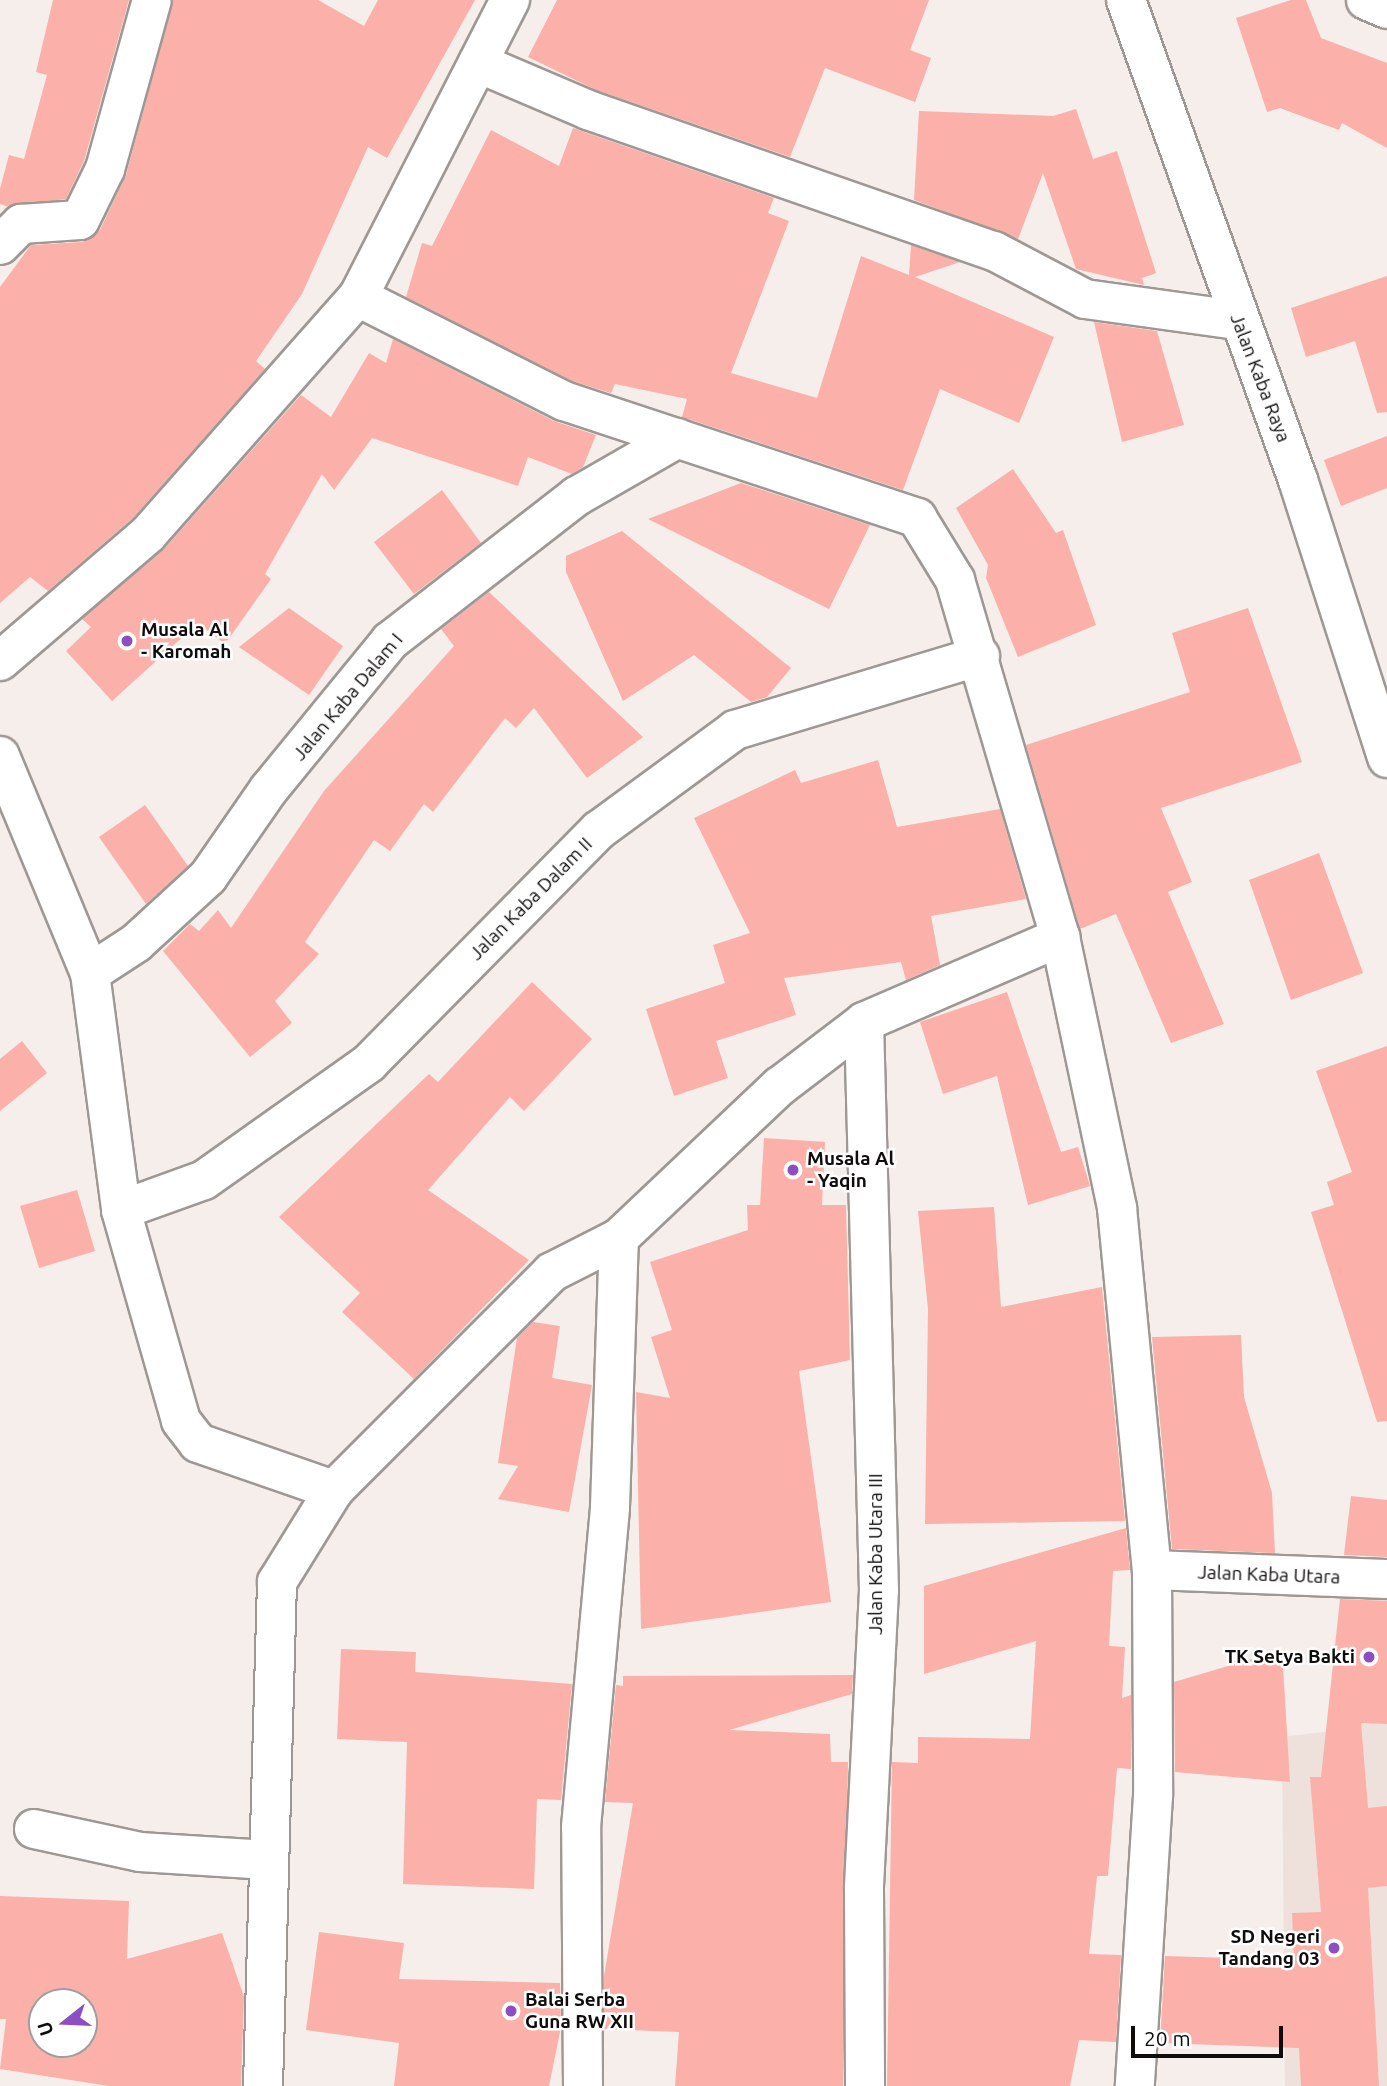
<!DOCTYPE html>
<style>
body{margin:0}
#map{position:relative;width:1387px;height:2086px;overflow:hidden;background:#f5eeeb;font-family:Ubuntu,sans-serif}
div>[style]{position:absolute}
.built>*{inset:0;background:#eee0da}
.building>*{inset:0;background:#fbb0a9}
.roads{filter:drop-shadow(2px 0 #9e9895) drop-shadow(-2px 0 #9e9895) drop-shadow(0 2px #9e9895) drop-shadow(0 -2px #9e9895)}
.minor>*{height:38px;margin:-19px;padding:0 19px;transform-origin:19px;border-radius:19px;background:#fff}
.dots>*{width:19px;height:19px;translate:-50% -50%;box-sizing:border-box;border:4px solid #fff;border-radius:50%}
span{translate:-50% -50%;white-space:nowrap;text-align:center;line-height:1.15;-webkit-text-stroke:5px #fff;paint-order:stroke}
.street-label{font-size:19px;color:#0f0d0c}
.poi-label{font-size:19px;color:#0f0d0c;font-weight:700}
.left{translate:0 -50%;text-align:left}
.right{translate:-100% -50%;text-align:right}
.north{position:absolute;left:28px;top:1988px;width:70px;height:70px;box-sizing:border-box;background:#fff;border:2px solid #9f9e9e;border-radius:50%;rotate:252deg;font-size:19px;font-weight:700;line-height:28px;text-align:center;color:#0f0d0c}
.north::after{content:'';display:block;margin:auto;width:24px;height:32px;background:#8e4ec3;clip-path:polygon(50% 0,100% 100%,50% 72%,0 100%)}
.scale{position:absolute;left:1131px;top:2026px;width:152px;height:32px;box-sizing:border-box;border:4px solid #0f0d0c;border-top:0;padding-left:9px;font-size:21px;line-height:24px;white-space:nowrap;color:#0f0d0c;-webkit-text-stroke:5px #fff;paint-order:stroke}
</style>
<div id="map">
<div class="built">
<i style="clip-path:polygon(1348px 1585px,1387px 1586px,1387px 2086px,1285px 2086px,1282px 1737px,1355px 1728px)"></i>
</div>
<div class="building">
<i style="clip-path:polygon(53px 0,129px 0,84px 161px,66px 199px,9px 207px,0 204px,0 189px,9px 155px,24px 159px,47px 75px,36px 72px)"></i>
<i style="clip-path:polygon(173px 0,318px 0,364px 26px,378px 0,475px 0,387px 158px,368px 147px,302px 294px,256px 361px,265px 369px,133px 518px,48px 591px,30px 577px,0 603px,0 287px,31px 245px,82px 242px,100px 230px,126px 175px)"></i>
<i style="clip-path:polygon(557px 0,929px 0,910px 50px,931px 58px,915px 102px,825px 68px,790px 157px,596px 90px,528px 57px)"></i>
<i style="clip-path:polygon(1291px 0,1306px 0,1321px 38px,1387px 63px,1387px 148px,1342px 123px,1339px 130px,1280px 108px,1267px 112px,1236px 18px)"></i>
<i style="clip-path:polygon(1076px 109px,1093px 159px,1117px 151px,1156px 273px,1142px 278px,1144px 285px,1076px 269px,1043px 173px,1018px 239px,914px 200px,919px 111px,1053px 116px)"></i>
<i style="clip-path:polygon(573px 128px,774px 198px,768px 213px,789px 221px,731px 373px,817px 398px,861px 256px,909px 275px,911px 245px,960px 262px,915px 277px,1054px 337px,1019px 423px,940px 389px,903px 490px,682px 417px,687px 399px,615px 384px,611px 393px,572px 381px,406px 297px,422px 243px,432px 246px,491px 130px,559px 166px)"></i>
<i style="clip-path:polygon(1387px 276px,1387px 412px,1377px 413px,1355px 341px,1306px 357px,1291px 308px)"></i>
<i style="clip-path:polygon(1094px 322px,1157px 331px,1184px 425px,1122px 442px)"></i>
<i style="clip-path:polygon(393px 339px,554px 421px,596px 435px,583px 467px,572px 474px,528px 457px,518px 486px,372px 438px,334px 490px,322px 474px,265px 574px,271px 579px,225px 644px,198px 623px,112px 701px,66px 651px,91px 627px,82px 619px,164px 549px,301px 395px,331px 417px,369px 353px,386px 363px)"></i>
<i style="clip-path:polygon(1387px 436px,1387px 488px,1341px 506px,1324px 460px)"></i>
<i style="clip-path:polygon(1013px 469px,1056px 533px,1063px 530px,1096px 625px,1018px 657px,986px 578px,988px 565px,956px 508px)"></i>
<i style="clip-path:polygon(741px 483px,870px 525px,829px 609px,648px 519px)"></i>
<i style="clip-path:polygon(442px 490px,481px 543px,414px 594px,374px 542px)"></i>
<i style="clip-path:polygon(622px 531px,791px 668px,767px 697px,751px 702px,694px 655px,623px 701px,566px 572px,566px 556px)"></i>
<i style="clip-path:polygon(489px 592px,643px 737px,587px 778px,534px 708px,516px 728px,505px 718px,433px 812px,424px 804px,390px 851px,374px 840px,305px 942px,319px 954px,275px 1001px,292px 1023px,250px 1057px,163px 951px,190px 924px,199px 931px,218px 910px,231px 928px,324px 791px,454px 646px,441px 629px)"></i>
<i style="clip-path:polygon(289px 608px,343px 646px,309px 695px,239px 647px)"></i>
<i style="clip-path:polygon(1248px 608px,1302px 762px,1161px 808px,1192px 882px,1168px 892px,1224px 1024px,1171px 1043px,1116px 914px,1080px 929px,1026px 745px,1190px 692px,1172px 633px)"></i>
<i style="clip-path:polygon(878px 760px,897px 827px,1000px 809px,1026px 899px,931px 916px,940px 965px,906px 980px,901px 962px,784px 978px,796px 1015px,716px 1041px,728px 1078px,674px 1096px,646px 1009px,725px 983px,713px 945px,750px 933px,694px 818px,795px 770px,801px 783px)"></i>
<i style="clip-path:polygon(145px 805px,188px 866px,146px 904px,99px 837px)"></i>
<i style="clip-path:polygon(1319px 853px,1363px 973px,1291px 1000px,1249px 880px)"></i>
<i style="clip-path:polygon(532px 982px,592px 1039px,524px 1111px,510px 1097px,428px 1190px,529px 1260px,414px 1379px,342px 1312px,360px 1293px,279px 1217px,429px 1074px,438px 1082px)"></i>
<i style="clip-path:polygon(1007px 992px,1061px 1152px,1078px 1147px,1090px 1186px,1028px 1205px,997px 1076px,943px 1094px,920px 1022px)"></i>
<i style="clip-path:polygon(22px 1041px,47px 1073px,0 1111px,0 1059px)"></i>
<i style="clip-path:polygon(1387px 1046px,1387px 1421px,1377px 1422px,1311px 1212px,1334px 1205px,1327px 1182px,1352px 1172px,1316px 1071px)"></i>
<i style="clip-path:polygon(764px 1138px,825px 1142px,822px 1205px,846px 1205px,850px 1360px,799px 1371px,831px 1602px,641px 1629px,636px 1392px,670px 1398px,651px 1337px,672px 1330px,650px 1262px,748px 1230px,747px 1205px,760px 1205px)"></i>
<i style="clip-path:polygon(77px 1190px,95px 1251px,39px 1268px,20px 1206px)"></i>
<i style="clip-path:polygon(994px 1207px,1001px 1307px,1102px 1287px,1125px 1521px,925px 1524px,928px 1309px,918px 1211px)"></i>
<i style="clip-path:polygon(533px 1322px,560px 1326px,552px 1378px,592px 1385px,569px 1512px,498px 1499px,518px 1466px,498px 1463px,517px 1338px)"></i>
<i style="clip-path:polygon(1241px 1335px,1244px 1397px,1272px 1493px,1275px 1553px,1172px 1549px,1152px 1337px)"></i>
<i style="clip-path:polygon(1351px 1496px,1387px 1500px,1387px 1557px,1344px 1555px)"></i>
<i style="clip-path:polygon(1126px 1528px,1130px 1570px,1113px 1571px,1109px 1646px,1125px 1647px,1122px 1698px,1131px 1695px,1131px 1769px,1117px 1768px,1108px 1876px,1097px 1876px,1089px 1954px,1121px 1955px,1116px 2042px,1079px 2040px,1070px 2086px,887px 2086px,892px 1762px,918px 1763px,918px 1737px,1030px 1739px,1036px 1641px,924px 1674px,924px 1586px)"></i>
<i style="clip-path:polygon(1340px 1599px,1387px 1601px,1387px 1724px,1361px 1723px,1368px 1808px,1387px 1806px,1387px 1886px,1368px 1888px,1379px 2086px,1301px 2086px,1299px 2048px,1160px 2043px,1165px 1956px,1294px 1960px,1292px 1913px,1321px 1912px,1310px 1777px,1321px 1777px)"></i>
<i style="clip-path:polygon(341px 1649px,416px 1652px,415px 1672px,572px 1684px,561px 1800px,537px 1799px,534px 1889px,403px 1884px,407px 1742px,337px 1739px)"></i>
<i style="clip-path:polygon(1282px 1650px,1290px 1782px,1175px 1772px,1174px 1682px)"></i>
<i style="clip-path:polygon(853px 1675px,852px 1694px,729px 1730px,830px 1734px,831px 1762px,848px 1762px,843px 2086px,675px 2086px,679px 2032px,604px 2029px,604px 1976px,633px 1803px,605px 1802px,616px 1685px,623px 1686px,623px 1676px)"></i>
<i style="clip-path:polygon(evenodd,0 1896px,129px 1901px,127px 1959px,222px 1933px,244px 1997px,241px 2086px,109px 2086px,0 2069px,6px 2019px,0 2019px,0 1896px,42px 2002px,84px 2002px,84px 2044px,42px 2044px,42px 2002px)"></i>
<i style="clip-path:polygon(319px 1932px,404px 1943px,399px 1979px,560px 1983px,561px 2027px,549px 2086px,394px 2086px,399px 2043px,306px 2030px)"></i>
</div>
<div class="roads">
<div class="minor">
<i style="left:1126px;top:0;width:510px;rotate:70.29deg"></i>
<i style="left:1298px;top:480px;width:292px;rotate:72.2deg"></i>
<i style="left:1366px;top:0;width:23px;rotate:23deg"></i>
<i style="left:478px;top:63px;width:120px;rotate:23.1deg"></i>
<i style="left:588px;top:110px;width:430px;rotate:19.2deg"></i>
<i style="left:994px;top:251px;width:103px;rotate:27.8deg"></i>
<i style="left:1085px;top:299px;width:153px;rotate:7.9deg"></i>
<i style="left:0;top:245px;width:30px;rotate:-45deg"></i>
<i style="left:21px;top:224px;width:59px;rotate:-3.9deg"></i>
<i style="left:80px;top:220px;width:57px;rotate:-63.9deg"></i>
<i style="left:105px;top:169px;width:175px;rotate:-74.5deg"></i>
<i style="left:358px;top:297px;width:231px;rotate:26.8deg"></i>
<i style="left:564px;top:401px;width:372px;rotate:18.3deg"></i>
<i style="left:917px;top:518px;width:73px;rotate:58.5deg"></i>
<i style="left:955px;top:580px;width:372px;rotate:73.6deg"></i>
<i style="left:1060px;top:937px;width:277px;rotate:78.1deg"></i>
<i style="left:1117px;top:1208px;width:364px;rotate:84.5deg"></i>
<i style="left:1152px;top:1570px;width:226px;rotate:89.7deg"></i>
<i style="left:1153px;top:1796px;width:291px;rotate:93.6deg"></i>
<i style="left:0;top:661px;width:195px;rotate:-40.6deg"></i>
<i style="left:148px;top:534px;width:317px;rotate:-48.5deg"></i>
<i style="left:358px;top:297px;width:334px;rotate:-62.9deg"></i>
<i style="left:0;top:756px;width:235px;rotate:67.5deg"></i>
<i style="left:90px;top:973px;width:239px;rotate:82.5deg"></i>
<i style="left:121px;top:1210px;width:219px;rotate:74.1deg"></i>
<i style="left:181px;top:1421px;width:28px;rotate:52deg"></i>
<i style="left:198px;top:1443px;width:144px;rotate:19.1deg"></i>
<i style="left:90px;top:973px;width:55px;rotate:-33.1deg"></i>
<i style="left:136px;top:943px;width:98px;rotate:-42.5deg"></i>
<i style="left:208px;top:877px;width:107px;rotate:-55.3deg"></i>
<i style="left:269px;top:789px;width:191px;rotate:-50.7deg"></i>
<i style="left:390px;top:641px;width:237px;rotate:-37.8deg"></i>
<i style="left:577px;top:496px;width:116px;rotate:-29.9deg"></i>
<i style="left:864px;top:1022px;width:568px;rotate:88.49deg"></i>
<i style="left:879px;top:1590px;width:299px;rotate:92.9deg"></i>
<i style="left:864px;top:1889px;width:197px;rotate:89.7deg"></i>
<i style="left:121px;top:1210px;width:88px;rotate:-19.9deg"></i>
<i style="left:204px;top:1180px;width:202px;rotate:-35.3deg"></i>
<i style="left:369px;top:1063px;width:327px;rotate:-45.4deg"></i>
<i style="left:599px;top:830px;width:169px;rotate:-36.3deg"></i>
<i style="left:735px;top:730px;width:256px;rotate:-16.8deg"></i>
<i style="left:1152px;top:1570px;width:235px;rotate:2.2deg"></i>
<i style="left:34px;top:1829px;width:108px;rotate:12.2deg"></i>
<i style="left:140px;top:1852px;width:128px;rotate:3.6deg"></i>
<i style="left:263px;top:2086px;width:504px;rotate:-88.41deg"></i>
<i style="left:277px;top:1582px;width:108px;rotate:-58.2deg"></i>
<i style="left:334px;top:1490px;width:308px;rotate:-45deg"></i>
<i style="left:552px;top:1272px;width:75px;rotate:-26.9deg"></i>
<i style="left:619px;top:1238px;width:221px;rotate:-43.4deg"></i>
<i style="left:780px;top:1086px;width:106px;rotate:-37.3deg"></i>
<i style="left:864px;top:1022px;width:214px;rotate:-23.4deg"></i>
<i style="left:583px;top:2086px;width:259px;rotate:-90.4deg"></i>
<i style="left:581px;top:1827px;width:321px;rotate:-84.8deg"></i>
<i style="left:610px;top:1507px;width:269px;rotate:-88.1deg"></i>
</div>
</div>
<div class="dots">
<i style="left:127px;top:641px;background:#8e4ec3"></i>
<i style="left:793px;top:1170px;background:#8e4ec3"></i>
<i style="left:1369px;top:1657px;background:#8e4ec3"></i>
<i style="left:1334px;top:1948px;background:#8e4ec3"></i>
<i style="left:511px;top:2011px;background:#8e4ec3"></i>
</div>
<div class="street-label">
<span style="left:1260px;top:378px;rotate:69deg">Jalan Kaba Raya</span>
<span style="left:348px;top:697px;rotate:-50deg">Jalan Kaba Dalam I</span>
<span style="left:531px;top:899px;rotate:-45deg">Jalan Kaba Dalam II</span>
<span style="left:876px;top:1554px;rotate:-90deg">Jalan Kaba Utara III</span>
<span style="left:1269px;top:1575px;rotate:2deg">Jalan Kaba Utara</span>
</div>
<div class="poi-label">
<span class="left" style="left:141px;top:641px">Musala Al<br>- Karomah</span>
<span class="left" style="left:807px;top:1170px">Musala Al<br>- Yaqin</span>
<span class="right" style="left:1355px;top:1657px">TK Setya Bakti</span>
<span class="right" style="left:1320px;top:1948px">SD Negeri<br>Tandang 03</span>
<span class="left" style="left:525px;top:2011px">Balai Serba<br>Guna RW XII</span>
</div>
<div class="north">U</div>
<div class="scale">20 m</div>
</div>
